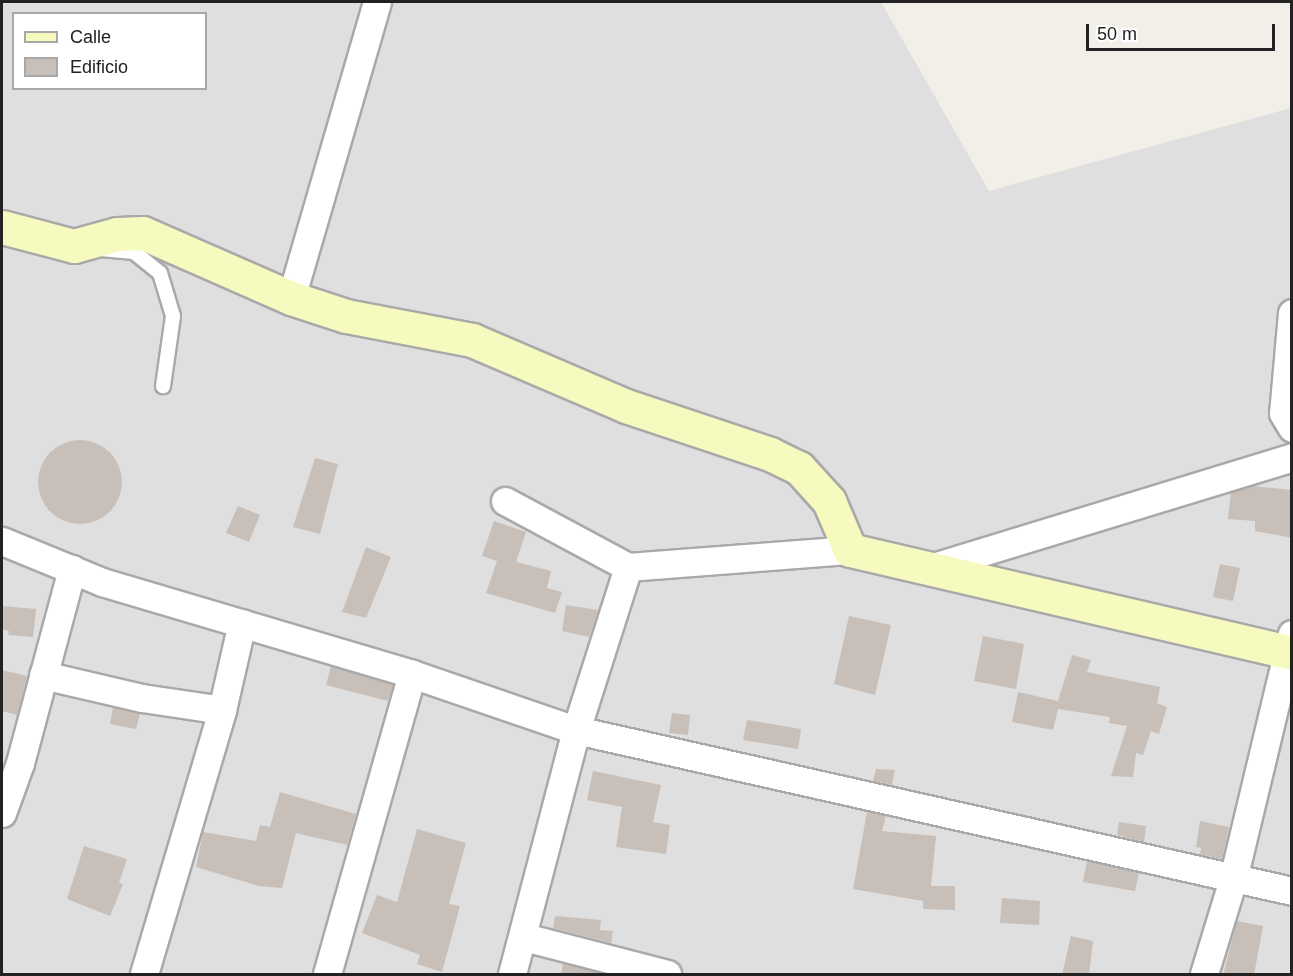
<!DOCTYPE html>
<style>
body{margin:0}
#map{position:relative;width:1293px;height:976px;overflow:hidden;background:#f2efe9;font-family:Arial,sans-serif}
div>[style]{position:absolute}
.residential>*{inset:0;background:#e0dfdf}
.building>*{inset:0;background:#c7bfb8}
.round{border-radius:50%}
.roads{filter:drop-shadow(2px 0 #a9a9a9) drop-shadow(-2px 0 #a9a9a9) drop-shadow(0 2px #a9a9a9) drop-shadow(0 -2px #a9a9a9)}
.lane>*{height:14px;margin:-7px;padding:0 7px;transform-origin:7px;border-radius:7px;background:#fff}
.street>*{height:27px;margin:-13.5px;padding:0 13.5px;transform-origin:13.5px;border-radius:13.5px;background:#fff}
.secondary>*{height:33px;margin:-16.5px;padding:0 16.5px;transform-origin:16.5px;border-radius:16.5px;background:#f7fabf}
span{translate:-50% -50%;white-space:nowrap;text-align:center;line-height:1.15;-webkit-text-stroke:5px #fff;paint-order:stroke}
.frame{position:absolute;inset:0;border:3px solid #222;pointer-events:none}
.legend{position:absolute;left:12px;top:12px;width:195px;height:78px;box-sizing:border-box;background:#fff;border:2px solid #a7a7a7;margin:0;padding:8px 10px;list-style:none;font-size:18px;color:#222}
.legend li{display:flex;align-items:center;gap:12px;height:30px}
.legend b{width:30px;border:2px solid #a7a7a7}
.scale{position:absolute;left:1086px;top:24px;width:189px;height:27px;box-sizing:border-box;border:3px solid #222;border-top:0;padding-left:8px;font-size:18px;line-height:21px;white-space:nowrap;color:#222;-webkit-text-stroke:4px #fff;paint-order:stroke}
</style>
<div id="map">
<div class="residential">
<i style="clip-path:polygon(evenodd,2px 2px,881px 2px,989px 191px,1291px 108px,1291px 974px,2px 974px,2px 2px,14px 14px,206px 14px,206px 88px,14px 88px,14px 14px)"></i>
</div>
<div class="building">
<i class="round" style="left:38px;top:440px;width:84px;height:84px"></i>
<i style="clip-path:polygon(315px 458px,338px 464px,320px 534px,293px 527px)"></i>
<i style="clip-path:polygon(1252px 486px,1292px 490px,1292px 538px,1255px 531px,1255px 521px,1228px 519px,1231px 492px)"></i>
<i style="clip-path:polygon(238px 506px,260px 515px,249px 542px,226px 533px)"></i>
<i style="clip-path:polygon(494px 521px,526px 532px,516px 562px,551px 571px,547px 588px,562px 592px,555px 613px,486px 593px,497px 561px,482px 556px)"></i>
<i style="clip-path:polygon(366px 547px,391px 557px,366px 618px,342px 612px)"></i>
<i style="clip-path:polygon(1220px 564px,1240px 568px,1233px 601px,1213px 597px)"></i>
<i style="clip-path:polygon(566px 605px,598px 610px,589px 637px,562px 631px)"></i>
<i style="clip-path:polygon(2px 606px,36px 609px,33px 637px,8px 635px,9px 631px,2px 629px)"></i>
<i style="clip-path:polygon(849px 616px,891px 625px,875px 695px,834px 684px)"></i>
<i style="clip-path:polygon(983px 636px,1024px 644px,1016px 689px,974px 681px)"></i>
<i style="clip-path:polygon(1072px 655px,1091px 660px,1087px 672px,1160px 687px,1157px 703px,1167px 707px,1159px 734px,1151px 731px,1143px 755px,1136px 753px,1133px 777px,1111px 776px,1127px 726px,1109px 723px,1110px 717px,1058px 709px,1053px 730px,1012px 722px,1018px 692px,1058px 701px)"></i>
<i style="clip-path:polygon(331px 666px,393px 685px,388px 701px,326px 685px)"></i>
<i style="clip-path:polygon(2px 670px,27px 676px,17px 715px,2px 711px)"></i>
<i style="clip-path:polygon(113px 707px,140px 714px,136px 729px,110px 724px)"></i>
<i style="clip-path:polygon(672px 713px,690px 715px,688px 735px,669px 733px)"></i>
<i style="clip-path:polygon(747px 720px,801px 729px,798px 749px,743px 740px)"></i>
<i style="clip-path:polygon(876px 769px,895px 770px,892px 785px,873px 781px)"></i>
<i style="clip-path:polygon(593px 771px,661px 785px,653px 822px,670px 825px,666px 854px,616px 847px,622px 807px,587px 800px)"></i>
<i style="clip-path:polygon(280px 792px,356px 814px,347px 845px,296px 833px,282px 888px,259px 886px,196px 867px,203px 832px,256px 841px,260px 825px,270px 827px)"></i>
<i style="clip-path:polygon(867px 812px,886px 816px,882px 831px,936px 836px,931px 886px,955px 886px,955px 910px,923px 909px,923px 901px,853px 889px)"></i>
<i style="clip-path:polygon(1200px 821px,1229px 827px,1222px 859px,1200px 854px,1201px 848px,1196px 847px)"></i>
<i style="clip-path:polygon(1119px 822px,1146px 826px,1144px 842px,1117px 835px)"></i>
<i style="clip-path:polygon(417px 829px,466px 843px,449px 904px,460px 906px,442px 972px,417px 964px,420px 955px,362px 933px,377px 895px,397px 902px)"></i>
<i style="clip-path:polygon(84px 846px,127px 859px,119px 883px,123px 884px,110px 916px,67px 899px)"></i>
<i style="clip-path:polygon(1087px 861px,1139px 873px,1135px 891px,1083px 882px)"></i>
<i style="clip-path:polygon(1002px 898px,1040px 901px,1039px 925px,1000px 923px)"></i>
<i style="clip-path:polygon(555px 916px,601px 920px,600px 930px,613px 931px,611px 943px,553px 928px)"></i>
<i style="clip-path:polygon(1237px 921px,1263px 926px,1254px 975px,1223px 975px)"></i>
<i style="clip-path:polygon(1071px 936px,1093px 941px,1089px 975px,1062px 975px)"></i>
<i style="clip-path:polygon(563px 963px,606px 975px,561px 975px)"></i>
</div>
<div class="roads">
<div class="lane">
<i style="left:100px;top:249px;width:34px;rotate:5deg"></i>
<i style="left:134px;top:252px;width:33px;rotate:39deg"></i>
<i style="left:160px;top:273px;width:45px;rotate:73.2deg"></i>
<i style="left:173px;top:316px;width:71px;rotate:98.1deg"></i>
</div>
<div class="street">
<i style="left:291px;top:298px;width:308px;rotate:-73.8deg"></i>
<i style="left:1292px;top:313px;width:100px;rotate:95.1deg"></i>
<i style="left:1283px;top:413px;width:17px;rotate:59deg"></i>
<i style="left:505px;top:501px;width:140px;rotate:28.2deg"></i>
<i style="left:2px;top:541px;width:108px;rotate:22.3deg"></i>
<i style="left:102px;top:582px;width:323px;rotate:16.5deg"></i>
<i style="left:412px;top:674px;width:173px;rotate:18.9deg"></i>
<i style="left:576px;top:730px;width:734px;rotate:12.67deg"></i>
<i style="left:930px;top:568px;width:379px;rotate:-17deg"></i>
<i style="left:43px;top:675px;width:102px;rotate:13.1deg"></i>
<i style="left:142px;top:698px;width:81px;rotate:8.5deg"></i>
<i style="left:2px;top:813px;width:53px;rotate:-70.2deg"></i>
<i style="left:20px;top:763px;width:201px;rotate:-75deg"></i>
<i style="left:524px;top:937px;width:148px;rotate:14.5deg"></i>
<i style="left:144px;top:974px;width:275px;rotate:-73.5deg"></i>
<i style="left:222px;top:710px;width:89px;rotate:-77.1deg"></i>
<i style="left:327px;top:974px;width:312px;rotate:-74.2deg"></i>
<i style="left:512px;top:974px;width:252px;rotate:-75.3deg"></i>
<i style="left:576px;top:730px;width:171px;rotate:-72.3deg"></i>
<i style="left:628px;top:567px;width:223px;rotate:-4.4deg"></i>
<i style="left:1204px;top:974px;width:99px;rotate:-73deg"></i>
<i style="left:1233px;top:879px;width:252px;rotate:-76.5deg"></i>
</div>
<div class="secondary">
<i style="left:2px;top:227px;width:74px;rotate:14.8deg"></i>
<i style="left:74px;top:246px;width:45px;rotate:-15.6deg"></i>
<i style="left:117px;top:234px;width:26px;rotate:-2deg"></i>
<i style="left:143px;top:233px;width:162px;rotate:23.7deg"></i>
<i style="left:291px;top:298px;width:58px;rotate:18.1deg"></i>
<i style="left:346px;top:316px;width:128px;rotate:10.8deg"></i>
<i style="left:472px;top:340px;width:168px;rotate:23.2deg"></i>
<i style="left:626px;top:406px;width:152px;rotate:18.4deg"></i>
<i style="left:770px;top:454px;width:32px;rotate:26deg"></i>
<i style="left:799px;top:468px;width:45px;rotate:47.7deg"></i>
<i style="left:829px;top:501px;width:53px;rotate:66.8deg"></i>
<i style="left:850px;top:550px;width:454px;rotate:13.1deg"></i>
</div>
</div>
<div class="frame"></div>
<ul class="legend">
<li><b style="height:8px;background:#f7fabf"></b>Calle</li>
<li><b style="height:16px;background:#c7bfb8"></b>Edificio</li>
</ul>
<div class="scale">50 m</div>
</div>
